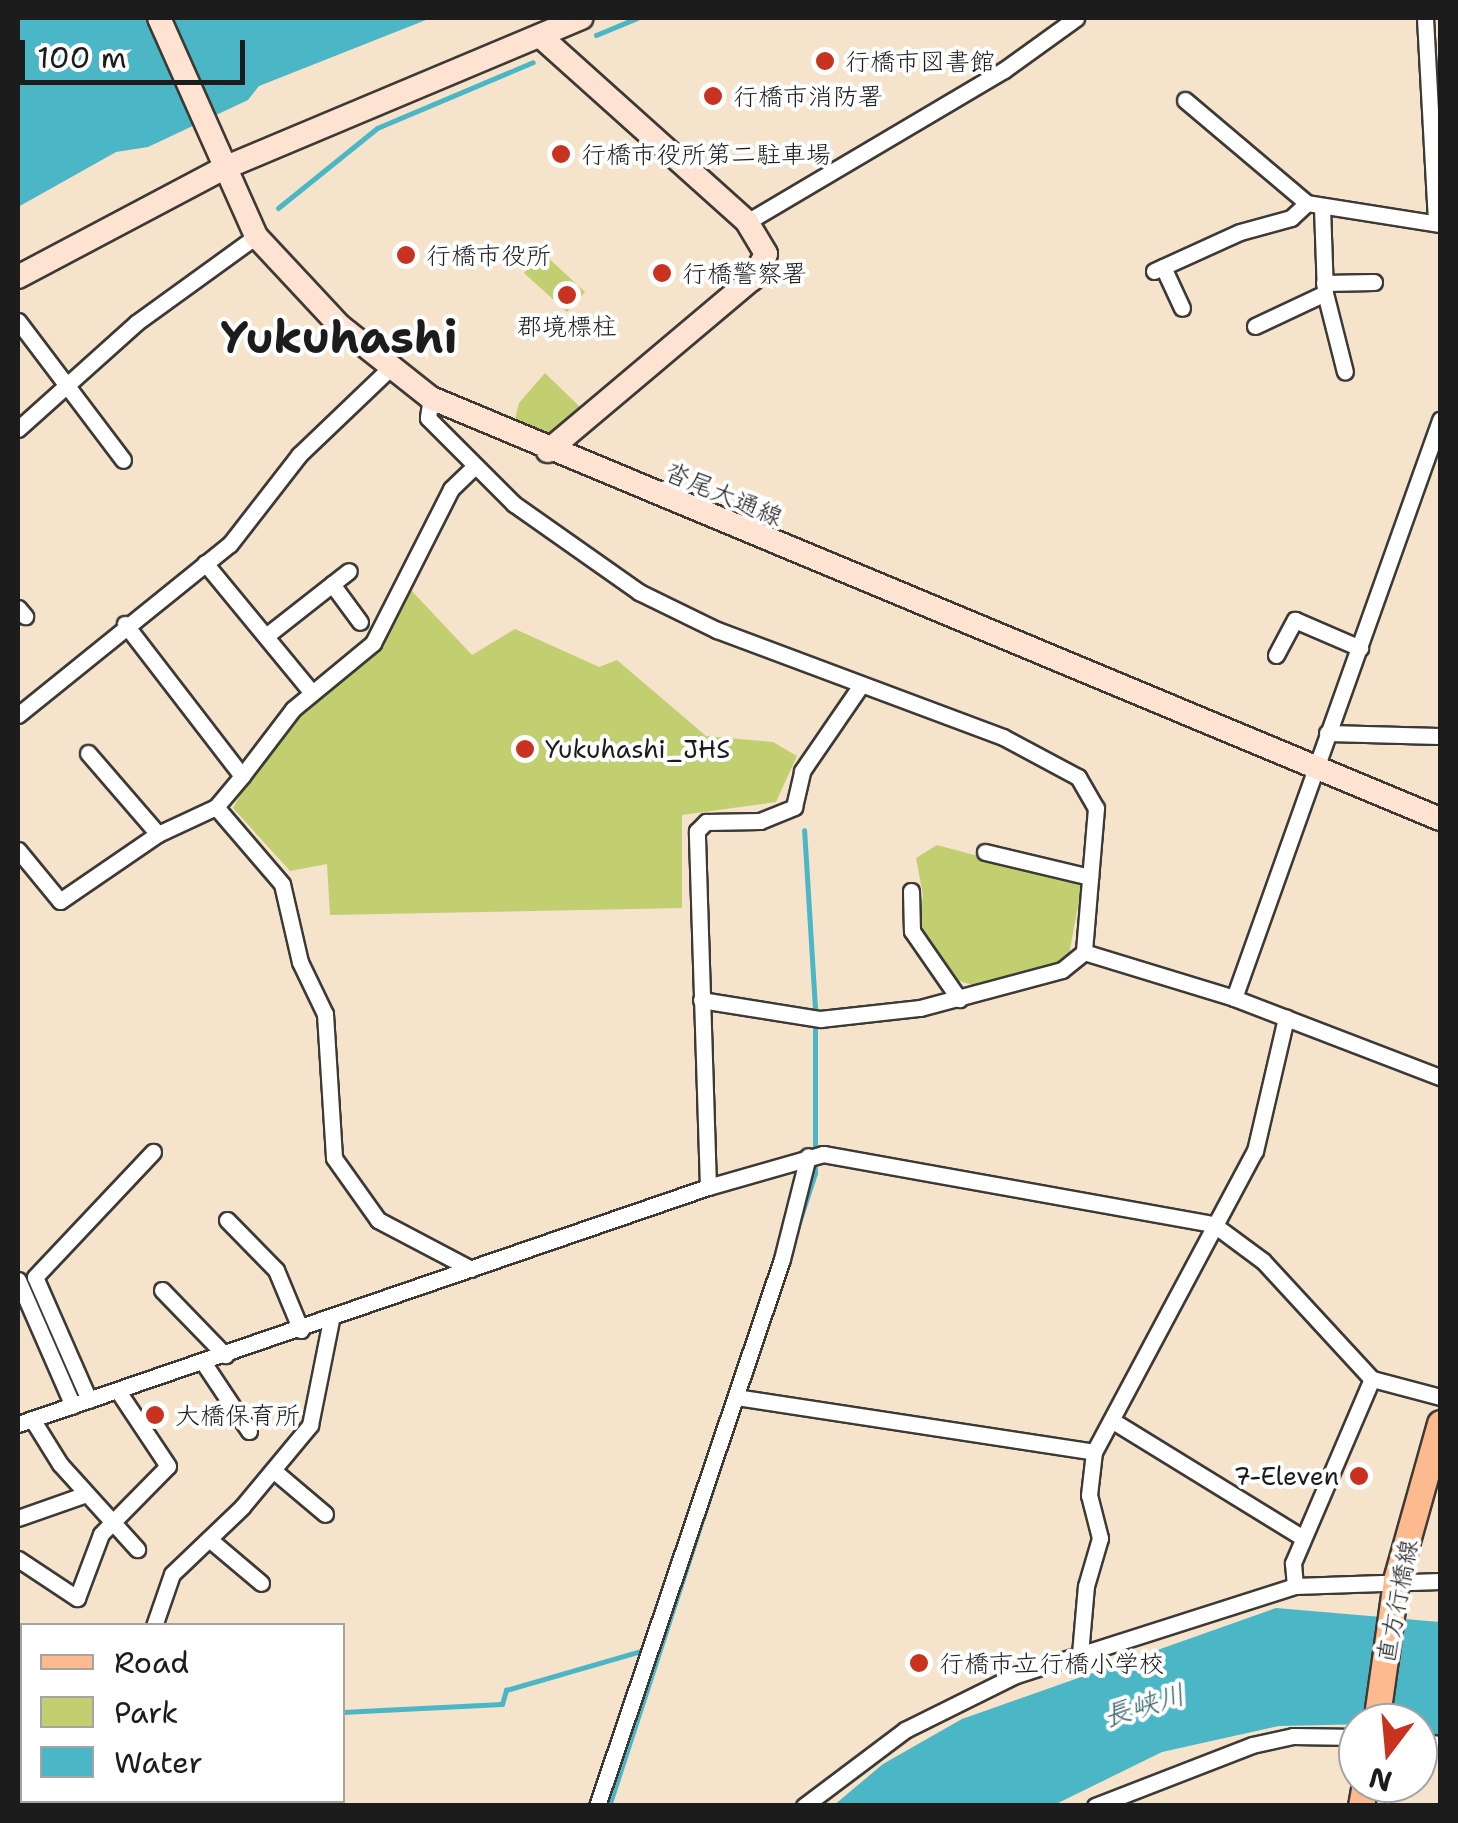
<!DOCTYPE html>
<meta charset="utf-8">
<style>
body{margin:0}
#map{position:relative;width:1458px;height:1823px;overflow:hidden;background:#f6e3cb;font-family:"Shantell Sans","Klee One",sans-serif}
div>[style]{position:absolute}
.green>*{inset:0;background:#c1cf70}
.water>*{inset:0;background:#4ab6c6}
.stream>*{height:5px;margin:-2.5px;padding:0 2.5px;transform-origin:2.5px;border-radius:2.5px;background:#4ab6c6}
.roads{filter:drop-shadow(2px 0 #3d3a36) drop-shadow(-2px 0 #3d3a36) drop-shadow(0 2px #3d3a36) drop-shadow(0 -2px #3d3a36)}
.street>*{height:15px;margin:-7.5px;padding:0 7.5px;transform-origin:7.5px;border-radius:7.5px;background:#fff}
.secondary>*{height:22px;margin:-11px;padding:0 11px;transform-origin:11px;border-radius:11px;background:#fee3d2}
.primary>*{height:25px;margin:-12.5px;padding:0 12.5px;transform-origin:12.5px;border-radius:12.5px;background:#fcba8e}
.dots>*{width:28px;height:28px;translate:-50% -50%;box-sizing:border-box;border:5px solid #fff;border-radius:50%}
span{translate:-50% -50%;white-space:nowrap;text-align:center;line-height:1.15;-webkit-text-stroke:8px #fff;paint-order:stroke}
.poi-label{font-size:25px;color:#1c1c1c}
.left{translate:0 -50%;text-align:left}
.right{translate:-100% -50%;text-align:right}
.street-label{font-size:25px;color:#1c1c1c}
.water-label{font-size:28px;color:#316168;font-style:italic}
.town-label{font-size:45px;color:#1c1c1c;font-weight:700}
.frame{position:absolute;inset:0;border:20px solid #1c1c1c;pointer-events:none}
.legend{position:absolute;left:20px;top:1623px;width:325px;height:180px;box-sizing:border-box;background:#fff;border:2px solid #a4a4a4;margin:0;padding:12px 18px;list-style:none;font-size:30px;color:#1c1c1c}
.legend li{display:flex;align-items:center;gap:20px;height:50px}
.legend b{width:50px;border:2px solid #a4a4a4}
.north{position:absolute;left:1338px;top:1703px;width:100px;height:100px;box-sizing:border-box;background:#fff;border:2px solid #a4a4a4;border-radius:50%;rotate:196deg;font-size:28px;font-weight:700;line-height:40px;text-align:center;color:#1c1c1c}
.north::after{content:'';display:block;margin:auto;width:35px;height:45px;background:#c8321e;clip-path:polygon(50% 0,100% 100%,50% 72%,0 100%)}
.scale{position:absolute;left:20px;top:40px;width:225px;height:45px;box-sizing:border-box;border:5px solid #1c1c1c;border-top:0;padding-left:12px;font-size:30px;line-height:35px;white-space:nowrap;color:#1c1c1c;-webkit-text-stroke:8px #fff;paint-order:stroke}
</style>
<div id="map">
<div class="green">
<i style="clip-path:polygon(543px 253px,585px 292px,567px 312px,524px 273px)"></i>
<i style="clip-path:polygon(545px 373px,582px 409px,552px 438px,514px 423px,519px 403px)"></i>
<i style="clip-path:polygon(410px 589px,472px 655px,515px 629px,599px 667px,617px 660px,706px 736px,773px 742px,797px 756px,776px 802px,682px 815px,682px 908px,330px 915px,327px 864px,290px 871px,233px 808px,271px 739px,379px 652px)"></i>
<i style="clip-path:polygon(937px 845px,1082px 884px,1068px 960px,976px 986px,953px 979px,917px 922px,923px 896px,916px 858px)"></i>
</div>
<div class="water">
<i style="clip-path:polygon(18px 18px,431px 18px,259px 86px,248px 100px,148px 147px,116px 152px,18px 207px)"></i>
<i style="clip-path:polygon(1276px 1608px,1440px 1622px,1440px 1735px,1418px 1732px,1418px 1723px,1279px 1726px,1162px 1752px,1054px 1805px,833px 1806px,883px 1764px,962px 1719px)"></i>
</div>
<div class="stream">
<i style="left:596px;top:35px;width:44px;rotate:-22.5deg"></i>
<i style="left:278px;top:208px;width:127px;rotate:-38.9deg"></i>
<i style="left:377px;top:128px;width:169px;rotate:-22.9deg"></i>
<i style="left:342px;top:1712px;width:160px;rotate:-2.9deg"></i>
<i style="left:502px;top:1704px;width:15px;rotate:-74deg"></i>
<i style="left:506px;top:1690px;width:148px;rotate:-16.1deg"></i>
<i style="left:609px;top:1806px;width:666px;rotate:-71.97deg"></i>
<i style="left:815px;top:1173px;width:165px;rotate:-90deg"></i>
<i style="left:815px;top:1008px;width:178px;rotate:-93.5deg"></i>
</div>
<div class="roads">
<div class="street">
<i style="left:1425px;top:18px;width:205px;rotate:86.9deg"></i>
<i style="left:1185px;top:100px;width:160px;rotate:40.2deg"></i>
<i style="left:1307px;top:203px;width:135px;rotate:9deg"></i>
<i style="left:747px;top:222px;width:299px;rotate:-30.6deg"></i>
<i style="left:1004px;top:70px;width:89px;rotate:-35.8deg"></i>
<i style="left:1163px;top:267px;width:45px;rotate:65.1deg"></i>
<i style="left:1154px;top:271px;width:94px;rotate:-24.4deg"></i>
<i style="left:1240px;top:232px;width:53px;rotate:-15.4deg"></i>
<i style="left:1291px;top:218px;width:22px;rotate:-43deg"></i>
<i style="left:1324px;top:283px;width:50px;rotate:-1.1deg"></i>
<i style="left:1325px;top:293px;width:81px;rotate:75.8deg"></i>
<i style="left:18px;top:321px;width:174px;rotate:52.9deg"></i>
<i style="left:1255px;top:326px;width:77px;rotate:-25.2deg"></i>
<i style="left:1325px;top:293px;width:84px;rotate:-92deg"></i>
<i style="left:431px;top:398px;width:20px;rotate:99deg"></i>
<i style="left:428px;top:418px;width:122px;rotate:45deg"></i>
<i style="left:514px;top:504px;width:153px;rotate:35.1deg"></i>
<i style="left:639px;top:592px;width:87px;rotate:26deg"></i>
<i style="left:717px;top:630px;width:305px;rotate:20.5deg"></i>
<i style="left:1003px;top:737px;width:85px;rotate:28.1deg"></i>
<i style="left:1078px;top:777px;width:36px;rotate:60deg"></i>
<i style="left:1096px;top:808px;width:144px;rotate:94.8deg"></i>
<i style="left:18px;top:429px;width:159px;rotate:-41.9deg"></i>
<i style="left:136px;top:323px;width:148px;rotate:-35.9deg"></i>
<i style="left:205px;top:563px;width:168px;rotate:50.5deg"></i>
<i style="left:332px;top:584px;width:47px;rotate:53.6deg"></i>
<i style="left:18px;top:608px;width:11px;rotate:49deg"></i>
<i style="left:266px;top:636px;width:105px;rotate:-38.1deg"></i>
<i style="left:1276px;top:655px;width:40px;rotate:-62deg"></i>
<i style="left:1295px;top:620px;width:71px;rotate:23.3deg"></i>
<i style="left:18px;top:715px;width:272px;rotate:-38.9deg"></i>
<i style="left:230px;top:544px;width:113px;rotate:-52.2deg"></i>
<i style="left:299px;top:455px;width:126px;rotate:-43.7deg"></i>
<i style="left:1327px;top:733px;width:113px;rotate:1.5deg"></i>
<i style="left:88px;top:753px;width:107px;rotate:49.2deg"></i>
<i style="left:242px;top:776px;width:84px;rotate:-52.7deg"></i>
<i style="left:293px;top:709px;width:104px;rotate:-39.5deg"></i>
<i style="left:373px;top:643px;width:173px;rotate:-63.1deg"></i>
<i style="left:451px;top:489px;width:33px;rotate:-44deg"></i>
<i style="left:216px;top:807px;width:101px;rotate:49.4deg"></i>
<i style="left:282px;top:884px;width:80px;rotate:77deg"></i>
<i style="left:300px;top:962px;width:58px;rotate:64.3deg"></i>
<i style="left:325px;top:1014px;width:144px;rotate:86.4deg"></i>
<i style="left:334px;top:1158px;width:76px;rotate:54.6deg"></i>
<i style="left:378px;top:1220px;width:105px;rotate:27.8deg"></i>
<i style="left:18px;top:850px;width:66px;rotate:50.5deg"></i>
<i style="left:60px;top:901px;width:119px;rotate:-34.4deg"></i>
<i style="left:158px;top:834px;width:64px;rotate:-25deg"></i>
<i style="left:216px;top:807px;width:40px;rotate:-50deg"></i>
<i style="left:242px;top:776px;width:192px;rotate:-127.6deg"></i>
<i style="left:985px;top:852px;width:108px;rotate:13.4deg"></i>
<i style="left:911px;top:891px;width:40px;rotate:88.6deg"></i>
<i style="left:912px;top:931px;width:83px;rotate:55.3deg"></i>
<i style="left:1084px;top:952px;width:157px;rotate:17deg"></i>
<i style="left:1234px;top:998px;width:221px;rotate:21deg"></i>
<i style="left:1234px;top:998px;width:614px;rotate:-70.38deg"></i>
<i style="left:701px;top:1000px;width:121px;rotate:9.1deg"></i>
<i style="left:820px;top:1019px;width:101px;rotate:-6.3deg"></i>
<i style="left:920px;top:1008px;width:147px;rotate:-15deg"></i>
<i style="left:1062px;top:970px;width:28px;rotate:-39deg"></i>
<i style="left:708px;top:1187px;width:356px;rotate:-91.8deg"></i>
<i style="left:697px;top:831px;width:13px;rotate:-45deg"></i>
<i style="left:706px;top:822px;width:54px;rotate:-1.1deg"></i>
<i style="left:760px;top:821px;width:37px;rotate:-22deg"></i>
<i style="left:794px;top:807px;width:37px;rotate:-77deg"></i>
<i style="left:802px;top:771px;width:104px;rotate:-55.5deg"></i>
<i style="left:227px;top:1220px;width:70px;rotate:45.6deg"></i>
<i style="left:276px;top:1270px;width:65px;rotate:67.4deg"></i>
<i style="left:18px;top:1280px;width:137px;rotate:66.4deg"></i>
<i style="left:162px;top:1290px;width:91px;rotate:45.9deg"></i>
<i style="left:203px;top:1362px;width:83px;rotate:56.3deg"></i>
<i style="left:736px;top:1397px;width:362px;rotate:8.7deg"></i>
<i style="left:89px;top:1400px;width:134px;rotate:-113.7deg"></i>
<i style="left:35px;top:1277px;width:172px;rotate:-46.7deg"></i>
<i style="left:32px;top:1419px;width:53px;rotate:58.1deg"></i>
<i style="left:60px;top:1464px;width:115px;rotate:47.8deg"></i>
<i style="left:1113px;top:1421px;width:223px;rotate:31.6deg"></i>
<i style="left:18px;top:1424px;width:730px;rotate:-18.96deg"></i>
<i style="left:708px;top:1187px;width:120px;rotate:-16deg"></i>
<i style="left:823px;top:1154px;width:396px;rotate:10.2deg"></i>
<i style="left:1213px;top:1224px;width:62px;rotate:36.5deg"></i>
<i style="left:1263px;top:1261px;width:161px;rotate:47.3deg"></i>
<i style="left:1372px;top:1379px;width:70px;rotate:14.8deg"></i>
<i style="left:273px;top:1470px;width:68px;rotate:40.2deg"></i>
<i style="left:18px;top:1518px;width:72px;rotate:-19.4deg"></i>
<i style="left:209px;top:1539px;width:68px;rotate:40.2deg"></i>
<i style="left:18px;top:1559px;width:71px;rotate:33.5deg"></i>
<i style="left:77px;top:1598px;width:68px;rotate:-69.4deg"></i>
<i style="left:101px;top:1534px;width:95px;rotate:-45.4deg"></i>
<i style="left:168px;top:1466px;width:90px;rotate:-123.7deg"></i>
<i style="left:1295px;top:1586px;width:23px;rotate:-95deg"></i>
<i style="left:1293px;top:1563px;width:200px;rotate:-66.8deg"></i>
<i style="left:154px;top:1626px;width:55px;rotate:-70.9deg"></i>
<i style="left:172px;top:1574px;width:97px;rotate:-43.7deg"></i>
<i style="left:242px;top:1507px;width:107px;rotate:-50.3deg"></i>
<i style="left:310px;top:1425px;width:107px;rotate:-78.7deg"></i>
<i style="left:1080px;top:1654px;width:68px;rotate:-85deg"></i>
<i style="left:1086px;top:1586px;width:50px;rotate:-73.7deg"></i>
<i style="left:1100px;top:1538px;width:44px;rotate:-104.3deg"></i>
<i style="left:1089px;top:1495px;width:43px;rotate:-83.4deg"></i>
<i style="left:1094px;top:1452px;width:341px;rotate:-61.9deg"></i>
<i style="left:1255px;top:1151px;width:137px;rotate:-76.9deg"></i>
<i style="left:1418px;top:1741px;width:22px;rotate:8deg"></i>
<i style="left:89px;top:1800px;width:6px;rotate:81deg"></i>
<i style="left:597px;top:1806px;width:577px;rotate:-71.31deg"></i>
<i style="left:782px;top:1259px;width:106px;rotate:-75.8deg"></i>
<i style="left:804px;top:1806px;width:126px;rotate:-37deg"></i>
<i style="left:905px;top:1730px;width:124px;rotate:-26.4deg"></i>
<i style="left:1016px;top:1675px;width:293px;rotate:-17.7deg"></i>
<i style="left:1295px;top:1586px;width:145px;rotate:-2deg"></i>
<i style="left:1095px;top:1806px;width:168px;rotate:-21.2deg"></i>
<i style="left:1252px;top:1745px;width:42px;rotate:-12.4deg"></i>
<i style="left:1293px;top:1736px;width:65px;rotate:0.9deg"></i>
</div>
<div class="secondary">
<i style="left:159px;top:18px;width:239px;rotate:66deg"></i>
<i style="left:256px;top:236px;width:123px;rotate:47deg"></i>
<i style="left:340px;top:326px;width:116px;rotate:38.4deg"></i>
<i style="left:431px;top:398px;width:1093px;rotate:22.65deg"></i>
<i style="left:540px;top:36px;width:278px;rotate:41.9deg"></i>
<i style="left:747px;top:222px;width:37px;rotate:59deg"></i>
<i style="left:766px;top:254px;width:29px;rotate:119deg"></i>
<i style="left:752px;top:279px;width:267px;rotate:139.9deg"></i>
<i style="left:18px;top:277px;width:231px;rotate:-27.9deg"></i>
<i style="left:222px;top:169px;width:390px;rotate:-22.8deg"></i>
</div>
<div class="primary">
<i style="left:1376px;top:1723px;width:144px;rotate:-82deg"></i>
<i style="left:1396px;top:1580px;width:163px;rotate:-74.3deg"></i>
<i style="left:1361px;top:1806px;width:23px;rotate:-80deg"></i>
</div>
</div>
<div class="dots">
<i style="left:825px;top:61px;background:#c8321e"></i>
<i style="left:713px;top:96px;background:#c8321e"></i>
<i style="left:561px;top:154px;background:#c8321e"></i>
<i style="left:406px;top:255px;background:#c8321e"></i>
<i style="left:662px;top:273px;background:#c8321e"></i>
<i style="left:567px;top:295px;background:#c8321e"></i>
<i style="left:525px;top:749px;background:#c8321e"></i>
<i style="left:155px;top:1415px;background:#c8321e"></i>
<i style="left:1359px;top:1476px;background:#c8321e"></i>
<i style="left:919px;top:1663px;background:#c8321e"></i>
</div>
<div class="poi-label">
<span class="left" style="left:845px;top:61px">行橋市図書館</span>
<span class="left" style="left:733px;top:96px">行橋市消防署</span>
<span class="left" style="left:581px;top:154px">行橋市役所第二駐車場</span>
<span class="left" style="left:426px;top:255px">行橋市役所</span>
<span class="left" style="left:682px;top:273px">行橋警察署</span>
<span style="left:567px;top:326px">郡境標柱</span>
<span class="left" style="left:545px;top:749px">Yukuhashi_JHS</span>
<span class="left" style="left:175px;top:1415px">大橋保育所</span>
<span class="right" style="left:1339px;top:1476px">7-Eleven</span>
<span class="left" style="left:939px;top:1663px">行橋市立行橋小学校</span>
</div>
<div class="street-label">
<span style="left:724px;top:494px;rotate:23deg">沓尾大通線</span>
<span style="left:1397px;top:1601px;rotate:-79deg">直方行橋線</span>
</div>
<div class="water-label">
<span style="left:1144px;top:1705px;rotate:-17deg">長峡川</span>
</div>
<div class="town-label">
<span style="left:339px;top:338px">Yukuhashi</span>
</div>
<div class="frame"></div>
<ul class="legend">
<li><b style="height:12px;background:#fcba8e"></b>Road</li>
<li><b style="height:28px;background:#c1cf70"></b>Park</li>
<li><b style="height:28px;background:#4ab6c6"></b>Water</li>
</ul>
<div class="north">N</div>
<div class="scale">100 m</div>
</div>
